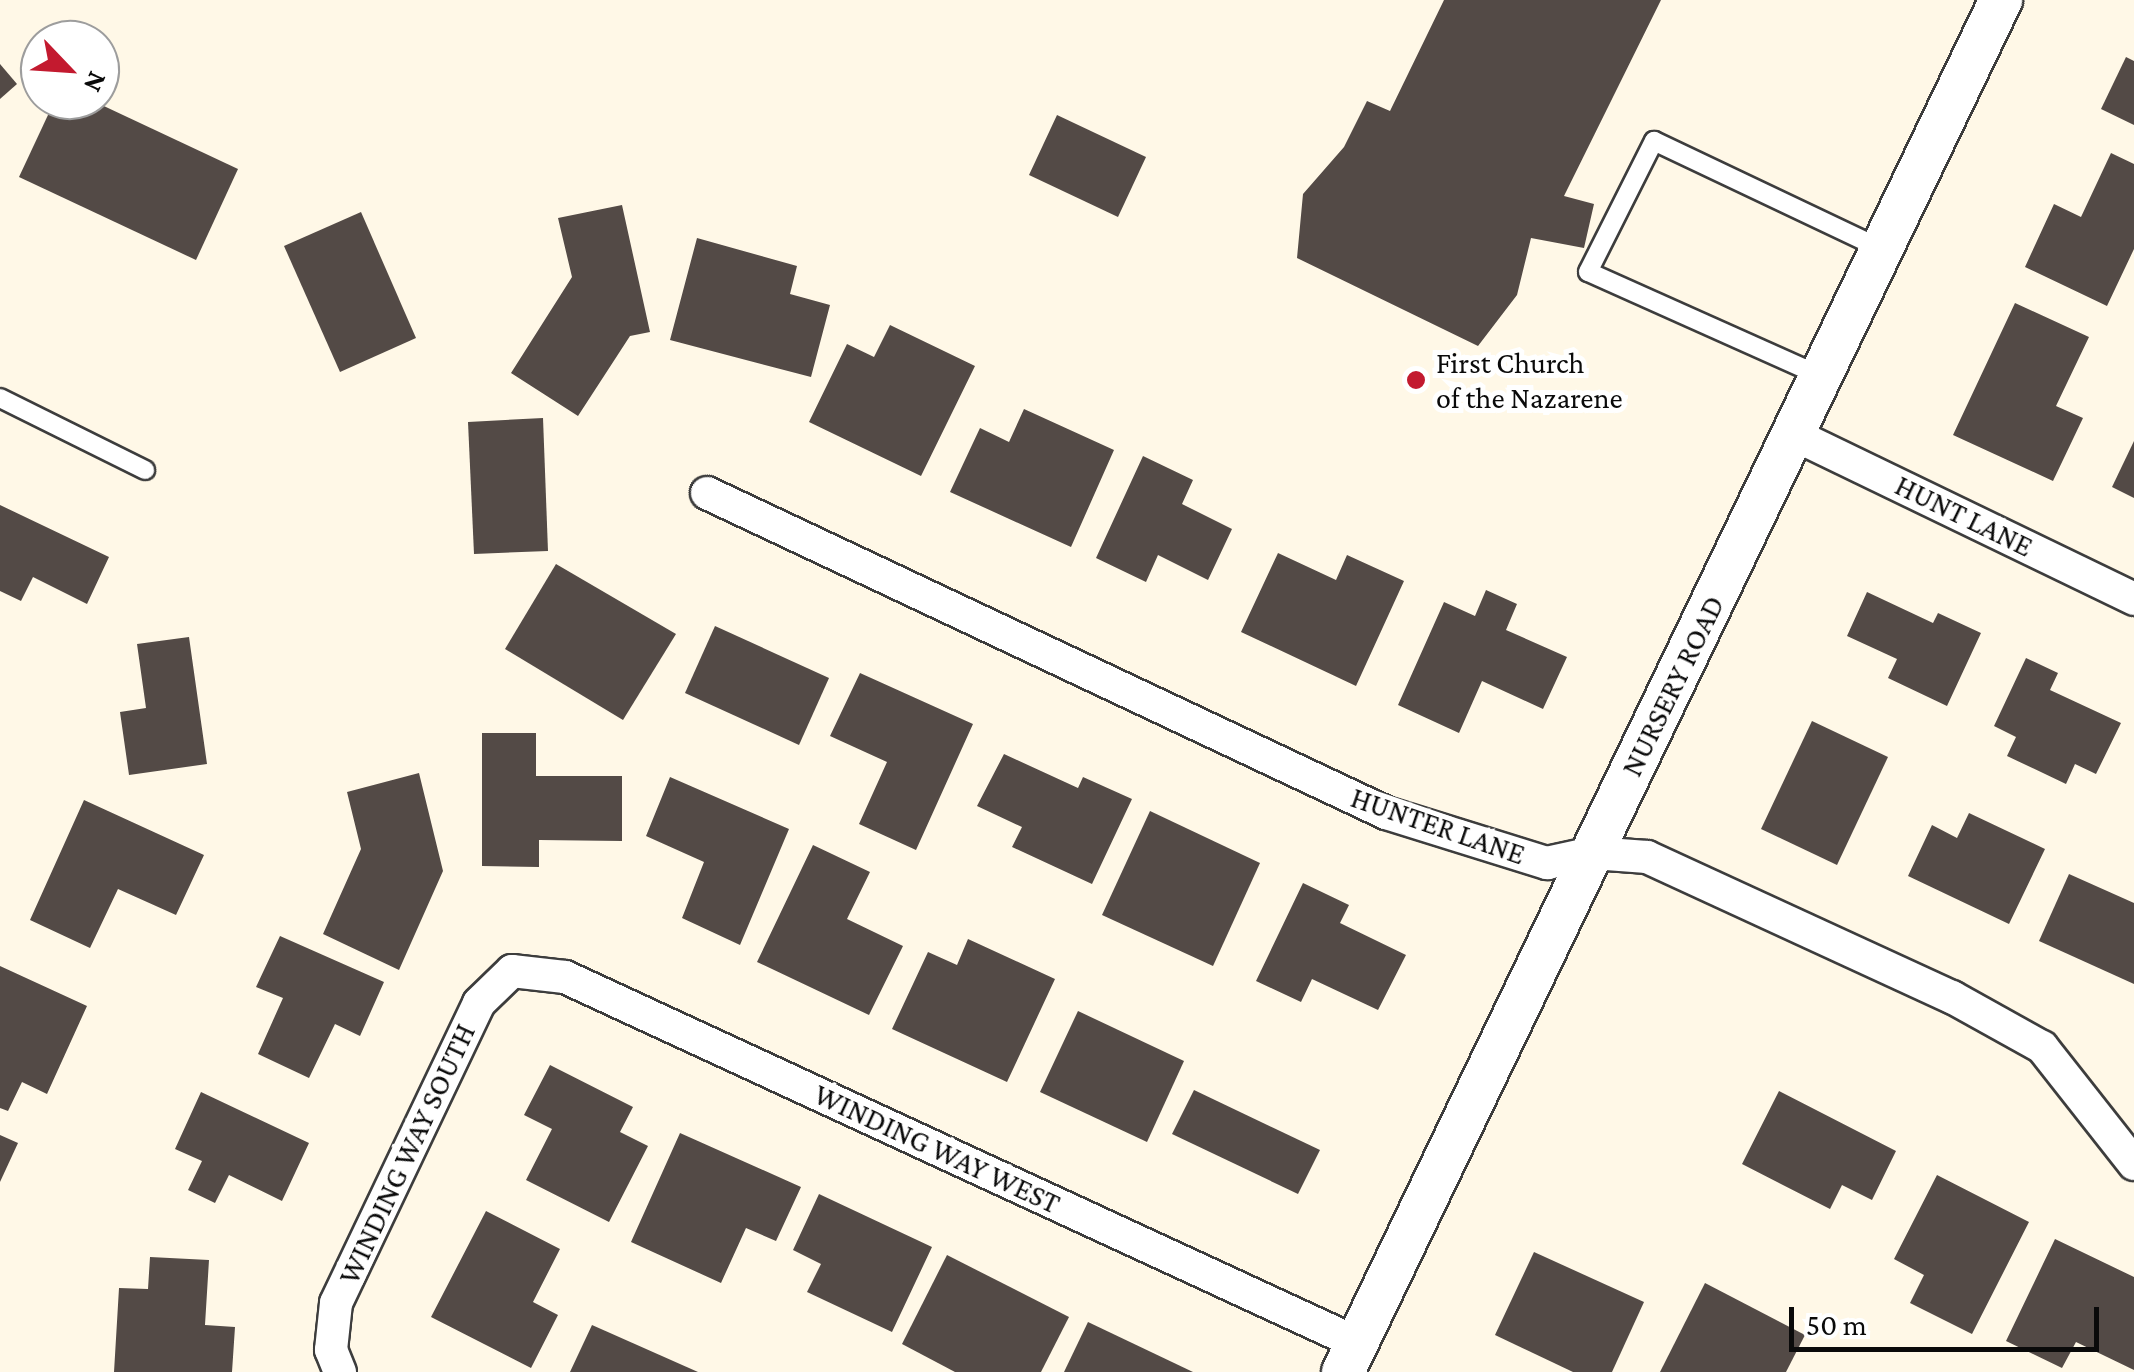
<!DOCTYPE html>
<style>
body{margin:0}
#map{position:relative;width:2134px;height:1372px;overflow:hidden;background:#fff8e7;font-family:"Crimson Pro",serif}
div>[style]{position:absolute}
.building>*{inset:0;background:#534a46}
.roads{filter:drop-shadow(2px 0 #3d3d3d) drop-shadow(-2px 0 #3d3d3d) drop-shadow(0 2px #3d3d3d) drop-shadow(0 -2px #3d3d3d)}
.service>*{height:18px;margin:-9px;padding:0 9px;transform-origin:9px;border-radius:9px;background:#fff}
.minor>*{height:32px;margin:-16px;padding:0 16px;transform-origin:16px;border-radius:16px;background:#fff}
.tertiary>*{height:42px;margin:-21px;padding:0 21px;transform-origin:21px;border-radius:21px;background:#fff}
.dots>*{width:28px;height:28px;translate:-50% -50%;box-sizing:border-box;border:5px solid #fff;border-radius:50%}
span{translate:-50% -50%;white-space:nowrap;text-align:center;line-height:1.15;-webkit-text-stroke:10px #fff;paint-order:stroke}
.poi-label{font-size:30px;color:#0a0a0a}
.left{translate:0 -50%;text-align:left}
.street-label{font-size:30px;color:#0a0a0a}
.north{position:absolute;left:20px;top:20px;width:100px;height:100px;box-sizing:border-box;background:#fff;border:2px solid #9d9d9d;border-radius:50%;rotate:115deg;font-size:28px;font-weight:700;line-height:40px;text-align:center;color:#0a0a0a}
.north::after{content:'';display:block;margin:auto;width:35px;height:45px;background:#c31a2f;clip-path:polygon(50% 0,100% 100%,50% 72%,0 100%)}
.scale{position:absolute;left:1789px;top:1307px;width:310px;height:45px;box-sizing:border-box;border:5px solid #0a0a0a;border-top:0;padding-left:12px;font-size:30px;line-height:35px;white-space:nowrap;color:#0a0a0a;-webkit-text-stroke:8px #fff;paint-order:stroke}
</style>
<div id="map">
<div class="building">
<i style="clip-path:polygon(1444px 0,1661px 0,1564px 196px,1594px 204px,1584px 248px,1531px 238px,1517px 295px,1478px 346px,1297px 258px,1303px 194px,1344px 147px,1367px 101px,1390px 111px)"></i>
<i style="clip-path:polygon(2126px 57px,2134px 61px,2134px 125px,2101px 109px)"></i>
<i style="clip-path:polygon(0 64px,17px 84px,0 99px)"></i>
<i style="clip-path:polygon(55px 100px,91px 100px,238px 169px,196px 260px,19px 177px)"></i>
<i style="clip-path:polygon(1057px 115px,1146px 157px,1118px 217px,1029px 175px)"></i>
<i style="clip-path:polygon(2111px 153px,2134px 164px,2134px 249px,2107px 306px,2025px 267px,2054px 204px,2081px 217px)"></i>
<i style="clip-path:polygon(622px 205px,650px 332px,630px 336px,578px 416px,511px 373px,572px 277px,558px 218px)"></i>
<i style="clip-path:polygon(361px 212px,416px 338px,340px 372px,284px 246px)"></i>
<i style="clip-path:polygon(697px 238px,797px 266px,790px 294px,830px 305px,811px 377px,670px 340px)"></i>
<i style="clip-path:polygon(2015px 303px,2089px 337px,2056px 406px,2083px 418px,2053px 481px,1953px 435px)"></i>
<i style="clip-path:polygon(890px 325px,975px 366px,921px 476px,809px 422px,847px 344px,874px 357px)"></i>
<i style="clip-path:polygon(1024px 409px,1114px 450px,1071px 547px,950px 492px,980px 428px,1009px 442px)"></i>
<i style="clip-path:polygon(543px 418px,548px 551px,474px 554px,468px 422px)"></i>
<i style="clip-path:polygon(2134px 441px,2134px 498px,2112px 487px)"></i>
<i style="clip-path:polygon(1143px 456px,1193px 480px,1182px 504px,1232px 529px,1208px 580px,1158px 555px,1146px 582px,1096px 558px)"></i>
<i style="clip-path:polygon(0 505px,109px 557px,87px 604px,33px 577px,21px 601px,0 591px)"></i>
<i style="clip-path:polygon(1278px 553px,1336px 580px,1347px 555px,1404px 581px,1356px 686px,1241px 632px)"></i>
<i style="clip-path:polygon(556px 564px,676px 634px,623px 720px,505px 649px)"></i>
<i style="clip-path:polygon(1486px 590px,1517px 604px,1506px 630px,1567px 657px,1543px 709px,1482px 681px,1459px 733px,1398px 705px,1444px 602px,1475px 616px)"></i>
<i style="clip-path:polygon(1867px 592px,1933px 623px,1938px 613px,1981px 633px,1947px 706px,1888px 678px,1897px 659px,1847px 636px)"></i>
<i style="clip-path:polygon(715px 626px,829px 678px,799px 745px,685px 693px)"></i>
<i style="clip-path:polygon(189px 637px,207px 764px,129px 775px,120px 712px,146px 708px,137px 644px)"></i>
<i style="clip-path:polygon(2026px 658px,2058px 673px,2050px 690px,2121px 723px,2096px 774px,2075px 764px,2066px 784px,2007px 756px,2016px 737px,1994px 726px)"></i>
<i style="clip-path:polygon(860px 673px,973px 724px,916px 850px,859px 824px,887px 762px,830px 736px)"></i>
<i style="clip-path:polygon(1812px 721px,1888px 757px,1837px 865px,1761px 829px)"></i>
<i style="clip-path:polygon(482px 733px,536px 733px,536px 776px,622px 776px,622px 841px,539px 840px,539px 867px,482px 866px)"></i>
<i style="clip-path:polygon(1004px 754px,1078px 788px,1083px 777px,1132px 799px,1092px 884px,1012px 847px,1022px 827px,977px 806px)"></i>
<i style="clip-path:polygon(419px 773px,443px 871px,399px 970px,323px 934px,361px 849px,347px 792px)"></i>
<i style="clip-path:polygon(670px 777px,789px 829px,740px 945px,682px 918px,704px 862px,646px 836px)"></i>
<i style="clip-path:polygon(84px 800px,204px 855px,176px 915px,118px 889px,90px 948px,30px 920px)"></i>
<i style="clip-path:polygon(1150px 811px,1260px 863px,1213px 966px,1102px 915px)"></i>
<i style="clip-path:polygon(1969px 813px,2045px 849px,2009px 924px,1908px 876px,1932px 825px,1957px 838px)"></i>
<i style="clip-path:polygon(813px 845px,870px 872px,847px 919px,903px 946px,869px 1015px,757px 962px)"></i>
<i style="clip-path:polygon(2069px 874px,2134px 903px,2134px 984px,2039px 941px)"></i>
<i style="clip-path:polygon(1303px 883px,1349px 905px,1340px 923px,1406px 955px,1378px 1010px,1312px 979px,1301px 1002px,1256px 981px)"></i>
<i style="clip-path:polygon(280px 936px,384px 982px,360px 1036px,335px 1024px,309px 1078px,258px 1054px,283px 998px,256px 987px)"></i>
<i style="clip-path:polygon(968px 939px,1055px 979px,1007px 1082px,892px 1029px,928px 952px,957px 965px)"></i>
<i style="clip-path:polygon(0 966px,87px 1006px,47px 1094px,22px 1082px,8px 1111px,0 1108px)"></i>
<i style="clip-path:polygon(1078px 1011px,1184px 1061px,1147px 1142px,1040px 1092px)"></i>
<i style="clip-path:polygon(550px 1065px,633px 1107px,620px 1132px,648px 1146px,609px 1222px,526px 1180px,552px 1129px,524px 1115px)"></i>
<i style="clip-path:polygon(1194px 1090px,1320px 1150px,1298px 1194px,1172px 1134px)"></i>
<i style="clip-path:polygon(1779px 1091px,1896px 1151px,1872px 1200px,1842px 1185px,1830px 1209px,1742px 1164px)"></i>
<i style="clip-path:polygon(201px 1092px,309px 1143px,282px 1201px,229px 1175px,215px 1203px,188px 1190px,202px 1161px,175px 1149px)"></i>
<i style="clip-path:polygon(680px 1133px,801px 1187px,776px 1241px,746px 1228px,721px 1283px,631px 1242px)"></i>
<i style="clip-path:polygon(0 1135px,18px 1143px,0 1182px)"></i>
<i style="clip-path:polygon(1937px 1175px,2029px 1222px,1972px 1334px,1910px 1303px,1924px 1275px,1894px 1259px)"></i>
<i style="clip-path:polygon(819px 1194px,932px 1247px,892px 1332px,807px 1292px,821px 1264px,793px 1250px)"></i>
<i style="clip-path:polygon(486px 1211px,560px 1249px,533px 1302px,558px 1315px,531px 1368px,431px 1317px)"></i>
<i style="clip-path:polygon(2055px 1239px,2134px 1277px,2134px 1370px,2076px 1342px,2062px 1368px,2006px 1341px)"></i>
<i style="clip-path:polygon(1534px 1252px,1644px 1302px,1612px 1372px,1573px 1372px,1495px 1335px)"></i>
<i style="clip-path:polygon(947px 1255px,1069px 1317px,1041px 1372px,955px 1372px,902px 1344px)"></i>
<i style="clip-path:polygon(150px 1257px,209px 1260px,205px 1325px,235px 1327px,232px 1372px,114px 1372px,119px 1288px,148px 1289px)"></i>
<i style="clip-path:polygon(1705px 1283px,1805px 1335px,1786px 1372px,1660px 1372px)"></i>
<i style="clip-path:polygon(1088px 1322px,1193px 1372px,1064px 1372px)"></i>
<i style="clip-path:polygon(592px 1325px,698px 1372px,570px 1372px)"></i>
</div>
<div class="roads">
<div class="service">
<i style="left:1821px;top:376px;width:255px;rotate:-155.9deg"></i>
<i style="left:1588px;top:272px;width:147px;rotate:-63.3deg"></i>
<i style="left:1654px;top:141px;width:251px;rotate:25.4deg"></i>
<i style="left:0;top:398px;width:162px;rotate:26.4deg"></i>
</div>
<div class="minor">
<i style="left:1793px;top:434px;width:379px;rotate:25.8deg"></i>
<i style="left:707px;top:493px;width:751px;rotate:25.23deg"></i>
<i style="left:1386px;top:813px;width:169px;rotate:17.3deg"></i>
<i style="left:1547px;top:863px;width:47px;rotate:-12.3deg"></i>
<i style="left:1593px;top:853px;width:54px;rotate:4.2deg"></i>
<i style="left:1647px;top:857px;width:336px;rotate:24.7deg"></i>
<i style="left:1952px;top:997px;width:103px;rotate:29.1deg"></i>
<i style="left:2042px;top:1047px;width:149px;rotate:51.8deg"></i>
<i style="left:340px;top:1372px;width:24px;rotate:-112deg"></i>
<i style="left:331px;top:1350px;width:47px;rotate:-83.9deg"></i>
<i style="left:336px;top:1303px;width:332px;rotate:-64.5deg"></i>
<i style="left:479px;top:1003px;width:46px;rotate:-44.1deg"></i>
<i style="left:512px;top:971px;width:53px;rotate:6.5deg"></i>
<i style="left:565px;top:977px;width:872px;rotate:24.8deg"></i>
</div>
<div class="tertiary">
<i style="left:1343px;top:1372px;width:1522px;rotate:-64.38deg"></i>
</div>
</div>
<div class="dots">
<i style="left:1416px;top:380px;background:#c31a2f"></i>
</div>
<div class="poi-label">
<span class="left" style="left:1436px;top:380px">First Church<br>of the Nazarene</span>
</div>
<div class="street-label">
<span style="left:1964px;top:516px;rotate:26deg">HUNT LANE</span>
<span style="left:1673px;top:686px;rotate:-64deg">NURSERY ROAD</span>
<span style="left:1438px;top:826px;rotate:19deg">HUNTER LANE</span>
<span style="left:937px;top:1149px;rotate:25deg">WINDING WAY WEST</span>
<span style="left:407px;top:1154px;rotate:-65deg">WINDING WAY SOUTH</span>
</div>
<div class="north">N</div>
<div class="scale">50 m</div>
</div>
